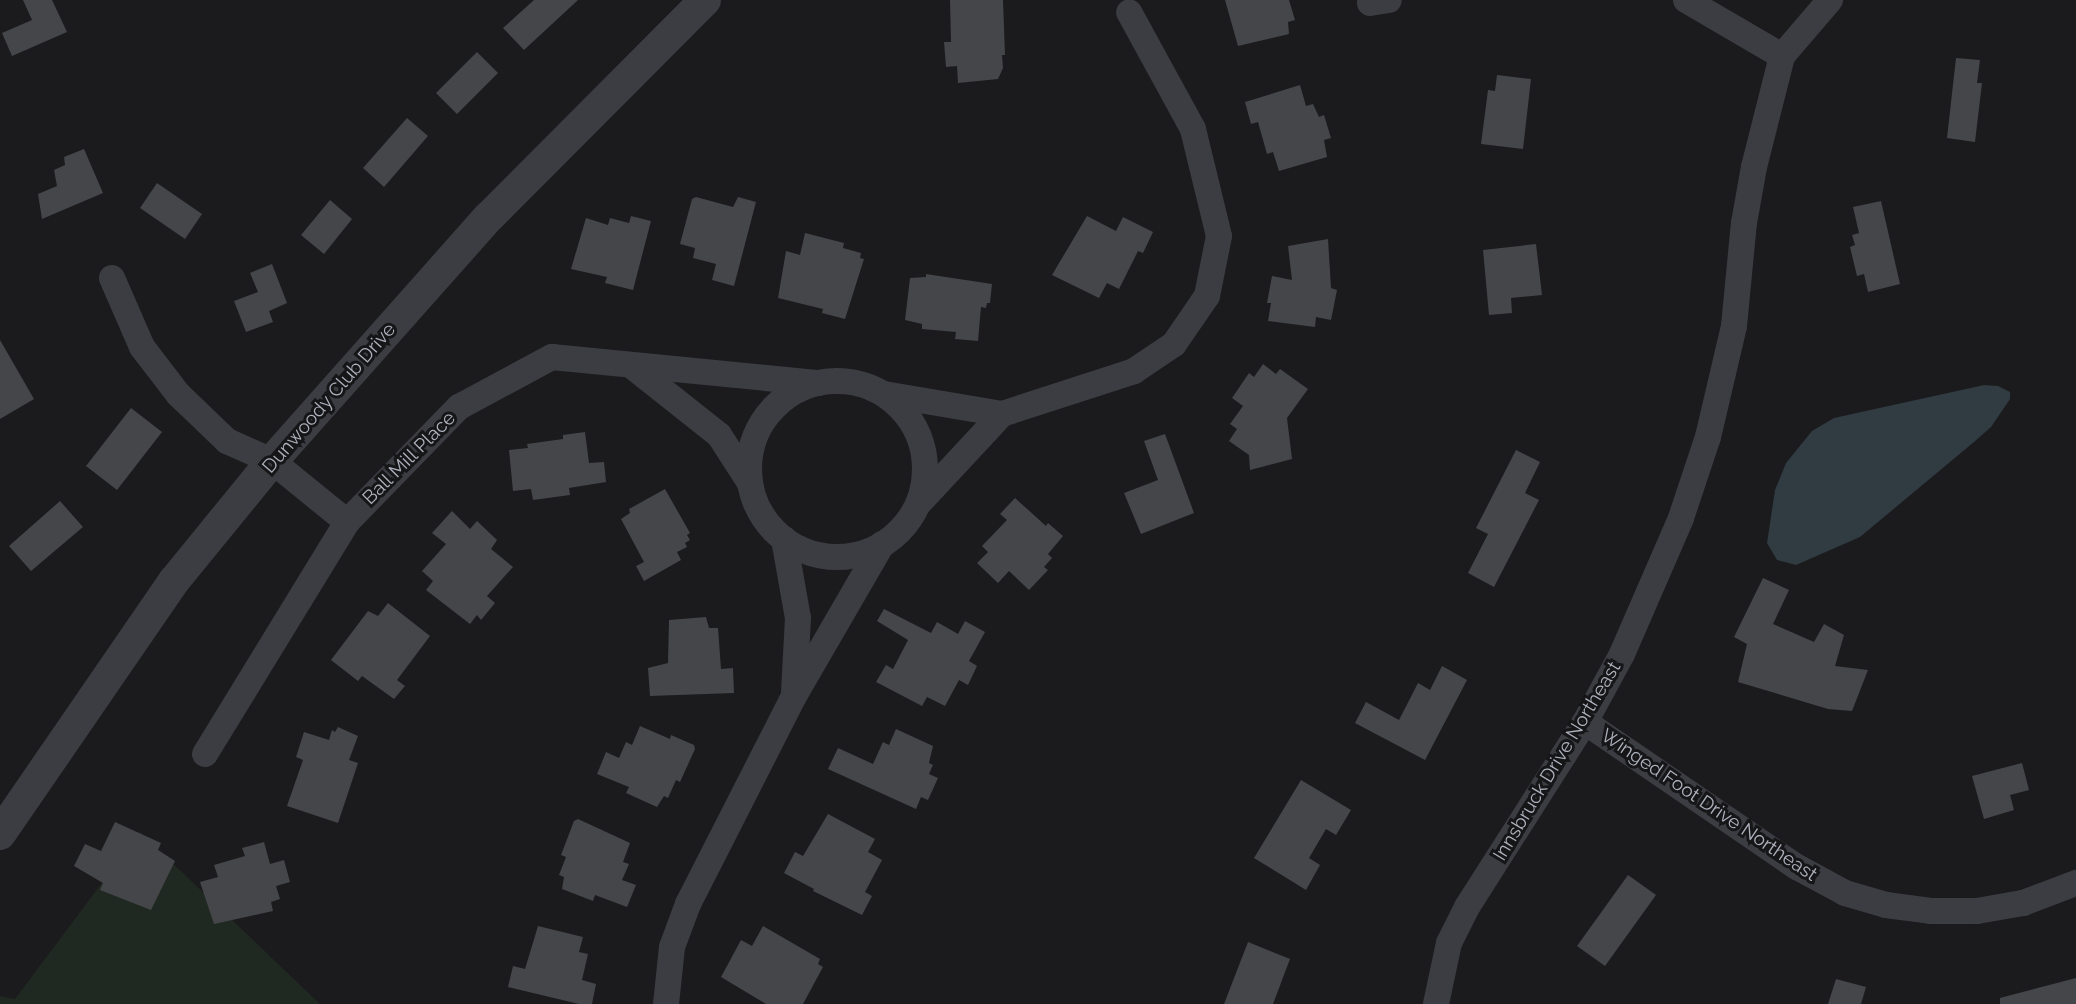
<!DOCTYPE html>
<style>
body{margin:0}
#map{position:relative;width:2076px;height:1004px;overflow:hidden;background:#1b1b1d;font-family:Raleway,sans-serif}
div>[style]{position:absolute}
.green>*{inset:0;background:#202921}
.water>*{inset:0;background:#303b42}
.building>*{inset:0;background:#45464a}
.minor>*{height:26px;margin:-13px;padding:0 13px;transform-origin:13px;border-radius:13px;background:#3c3d43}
.minor>.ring{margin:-13px;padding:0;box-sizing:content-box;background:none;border:26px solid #3c3d43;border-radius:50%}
.tertiary>*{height:32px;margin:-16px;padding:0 16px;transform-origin:16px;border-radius:16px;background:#3c3d43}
span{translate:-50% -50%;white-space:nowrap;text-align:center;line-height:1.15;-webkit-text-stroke:6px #161618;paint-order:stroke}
.street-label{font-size:19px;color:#adb2bd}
</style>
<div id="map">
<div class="green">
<i style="clip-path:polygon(140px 832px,320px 1004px,0 1004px,0 996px,15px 999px)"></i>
</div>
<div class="water">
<i style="clip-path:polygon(1984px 385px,1998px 386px,2010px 392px,2010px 399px,1991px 427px,1974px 442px,1860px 537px,1796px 565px,1777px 560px,1767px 543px,1775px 490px,1786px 463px,1812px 431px,1834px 418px)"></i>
</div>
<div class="building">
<i style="clip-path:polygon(23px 0,52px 0,67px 32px,12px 56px,2px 33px,32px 20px)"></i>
<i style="clip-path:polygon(534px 0,578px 0,524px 50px,503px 28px)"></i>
<i style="clip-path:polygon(950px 0,1003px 0,1005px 55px,1002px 55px,1003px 68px,998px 79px,958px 83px,957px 66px,946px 67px,944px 42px,951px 42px)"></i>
<i style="clip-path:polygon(1225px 0,1289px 0,1295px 20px,1288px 22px,1289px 34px,1238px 46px)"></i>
<i style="clip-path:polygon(477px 52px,498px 73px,457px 114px,436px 93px)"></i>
<i style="clip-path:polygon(1956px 58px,1980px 60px,1977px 83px,1982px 83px,1975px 142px,1947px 138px)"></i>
<i style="clip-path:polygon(1497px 75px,1531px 79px,1523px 149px,1481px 144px,1488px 90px,1495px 91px)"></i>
<i style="clip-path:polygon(1300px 85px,1306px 106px,1313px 104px,1319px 117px,1324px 115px,1331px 138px,1324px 140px,1327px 157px,1279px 171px,1273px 152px,1267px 154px,1258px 122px,1251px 124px,1245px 102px)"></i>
<i style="clip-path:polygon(407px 118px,428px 136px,384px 187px,363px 168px)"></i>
<i style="clip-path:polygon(84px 149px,103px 193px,42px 219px,38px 194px,57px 186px,54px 170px,65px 165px,64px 157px)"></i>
<i style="clip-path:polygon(157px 183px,202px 214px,185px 239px,140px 208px)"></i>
<i style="clip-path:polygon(696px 197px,733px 207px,738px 197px,756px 202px,734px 286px,712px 280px,716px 264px,693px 258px,695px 248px,680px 244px,692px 199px)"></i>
<i style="clip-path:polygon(330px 200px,352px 219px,324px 254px,301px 235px)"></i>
<i style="clip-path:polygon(1881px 201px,1900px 284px,1868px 292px,1864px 274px,1857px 276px,1850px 247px,1855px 245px,1852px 235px,1859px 233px,1853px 207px)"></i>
<i style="clip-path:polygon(631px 216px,651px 221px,633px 290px,605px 283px,607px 277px,571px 269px,586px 218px,608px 225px,610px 218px,629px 223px)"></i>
<i style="clip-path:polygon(1087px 216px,1116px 231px,1123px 217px,1153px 232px,1143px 253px,1138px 251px,1119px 289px,1107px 283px,1099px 298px,1052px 275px)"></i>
<i style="clip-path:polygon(805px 233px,844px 243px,843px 248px,861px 253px,860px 258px,864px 259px,845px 319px,822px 313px,823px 309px,778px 298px,786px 251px,800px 255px)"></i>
<i style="clip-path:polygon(1328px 239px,1331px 288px,1337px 290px,1331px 320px,1316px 317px,1315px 327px,1268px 321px,1271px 303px,1267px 303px,1272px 276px,1292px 280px,1288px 246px)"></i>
<i style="clip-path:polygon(1536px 244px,1542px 295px,1511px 298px,1512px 313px,1489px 315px,1483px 250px)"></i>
<i style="clip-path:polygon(272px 264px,287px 303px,269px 311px,273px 322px,246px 332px,234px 301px,258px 292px,250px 273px)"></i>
<i style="clip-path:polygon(926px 274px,992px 284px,990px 303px,987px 303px,986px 308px,981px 307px,978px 341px,955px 339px,956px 332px,922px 329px,922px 324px,905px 320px,910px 278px,926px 277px)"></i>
<i style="clip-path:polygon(0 340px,34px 399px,0 419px)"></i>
<i style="clip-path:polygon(1263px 364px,1276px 374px,1280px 369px,1308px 389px,1287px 418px,1292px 459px,1250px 470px,1249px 455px,1229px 441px,1237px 429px,1230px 424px,1243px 406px,1232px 398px,1249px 373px,1254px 377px)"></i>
<i style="clip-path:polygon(131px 408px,162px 432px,117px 490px,86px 466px)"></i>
<i style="clip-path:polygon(585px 432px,589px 463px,604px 462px,606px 482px,569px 488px,570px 495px,533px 500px,531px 489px,513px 491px,509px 450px,528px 448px,527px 444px,563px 439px,563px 435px)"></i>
<i style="clip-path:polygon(1165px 434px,1194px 513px,1141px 534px,1124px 493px,1158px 480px,1144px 441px)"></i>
<i style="clip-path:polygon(1516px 450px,1540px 462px,1525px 493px,1539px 500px,1494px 587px,1468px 573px,1488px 534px,1476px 528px)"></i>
<i style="clip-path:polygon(665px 489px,690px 533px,687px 535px,690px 540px,685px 543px,687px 547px,677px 552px,681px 560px,644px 581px,636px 566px,644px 562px,621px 519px,630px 513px,629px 509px)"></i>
<i style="clip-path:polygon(1015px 498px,1046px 526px,1048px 523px,1063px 536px,1048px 554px,1052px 558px,1044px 567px,1048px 570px,1029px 590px,1009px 571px,998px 583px,977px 563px,988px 552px,982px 546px,1007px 520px,1000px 514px)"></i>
<i style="clip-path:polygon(60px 501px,83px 527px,31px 571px,9px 546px)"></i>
<i style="clip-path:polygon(452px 511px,470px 529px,477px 521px,497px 540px,491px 549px,513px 567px,487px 596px,495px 603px,481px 620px,477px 615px,470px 624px,426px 590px,433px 581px,422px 571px,446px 544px,432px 533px)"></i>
<i style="clip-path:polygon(1763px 578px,1789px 590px,1773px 624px,1814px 642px,1824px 624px,1844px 635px,1835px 666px,1868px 670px,1852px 711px,1828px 709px,1738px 682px,1747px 644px,1734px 637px)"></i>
<i style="clip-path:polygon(388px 603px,430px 636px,397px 680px,405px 686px,394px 699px,362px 676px,358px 681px,331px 660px,368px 611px,378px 616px)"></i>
<i style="clip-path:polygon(884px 609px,931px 633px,937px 622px,958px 634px,965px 621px,985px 632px,969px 661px,977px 666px,968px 685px,959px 680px,945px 706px,927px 697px,922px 706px,876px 682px,886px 665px,893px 669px,908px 640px,877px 621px)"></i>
<i style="clip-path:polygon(706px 617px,709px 628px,718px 628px,721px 669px,733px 668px,734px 693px,650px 696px,648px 668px,668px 663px,669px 620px)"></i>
<i style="clip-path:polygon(1442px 666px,1467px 680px,1425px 760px,1355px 723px,1366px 702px,1399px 720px,1418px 683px,1430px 690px)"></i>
<i style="clip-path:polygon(640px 726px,670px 739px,671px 735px,694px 745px,695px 749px,680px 782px,676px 780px,668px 798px,664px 796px,657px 807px,626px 793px,629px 787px,597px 774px,606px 752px,619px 758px,626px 742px,632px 745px)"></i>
<i style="clip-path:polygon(338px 727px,358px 736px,349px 760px,358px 763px,338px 823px,287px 806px,303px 760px,296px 757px,304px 732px,329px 740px,332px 730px,335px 732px)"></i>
<i style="clip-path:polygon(896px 729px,933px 746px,929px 763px,933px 765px,929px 774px,938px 778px,928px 800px,921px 797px,916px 809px,828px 769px,838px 748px,873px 764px,883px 742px,889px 745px)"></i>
<i style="clip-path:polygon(2022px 763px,2029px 790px,2010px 795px,2014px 810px,1984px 819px,1972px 776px)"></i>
<i style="clip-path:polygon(1301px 780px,1351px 810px,1336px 835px,1326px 829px,1309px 858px,1320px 865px,1306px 890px,1254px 858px)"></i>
<i style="clip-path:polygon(828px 814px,875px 839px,868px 852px,882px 860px,865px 892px,872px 896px,862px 915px,813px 891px,814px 889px,784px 873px,795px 852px,803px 856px)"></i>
<i style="clip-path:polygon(578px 819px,630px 843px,623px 862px,629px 864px,622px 880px,636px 885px,627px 907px,595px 895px,593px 901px,562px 889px,564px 877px,559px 875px,566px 857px,561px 855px,574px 821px)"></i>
<i style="clip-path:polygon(115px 822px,161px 843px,158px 850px,175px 861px,151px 910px,100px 890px,103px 883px,74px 866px,85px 844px,101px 851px)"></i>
<i style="clip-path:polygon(264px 842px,270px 864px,284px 860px,290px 882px,276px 886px,280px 899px,271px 902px,273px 911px,214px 924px,200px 882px,218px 877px,214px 865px,245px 856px,242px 848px)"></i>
<i style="clip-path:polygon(1628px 875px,1656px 895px,1605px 966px,1577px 946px)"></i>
<i style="clip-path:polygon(538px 926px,583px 937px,579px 952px,588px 954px,582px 980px,596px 984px,592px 1004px,579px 1004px,508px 987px,513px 966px,525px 969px)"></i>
<i style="clip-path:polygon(763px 926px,820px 959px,818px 964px,823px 967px,803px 1004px,766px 1004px,721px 977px,741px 940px,752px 946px)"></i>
<i style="clip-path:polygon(1248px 942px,1290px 959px,1273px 1004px,1224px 1004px)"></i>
<i style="clip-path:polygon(2076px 978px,2076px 1004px,2000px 1004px,2000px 998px)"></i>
<i style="clip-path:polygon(1836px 979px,1866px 987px,1861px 1004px,1828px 1004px)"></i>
</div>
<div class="minor">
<i style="left:1686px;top:0;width:111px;rotate:30.3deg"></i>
<i style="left:1370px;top:3px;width:19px;rotate:-9deg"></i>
<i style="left:112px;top:278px;width:75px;rotate:66.5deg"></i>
<i style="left:142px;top:347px;width:59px;rotate:52.5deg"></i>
<i style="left:178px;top:394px;width:68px;rotate:43.8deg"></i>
<i style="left:227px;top:441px;width:49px;rotate:24deg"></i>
<i style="left:272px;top:461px;width:97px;rotate:39.1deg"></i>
<i style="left:347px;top:522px;width:161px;rotate:-45.8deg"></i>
<i style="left:459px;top:407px;width:106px;rotate:-28.3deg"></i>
<i style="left:552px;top:357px;width:268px;rotate:5.6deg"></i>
<i style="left:632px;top:366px;width:111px;rotate:38.4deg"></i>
<i style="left:719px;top:435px;width:57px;rotate:57.1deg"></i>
<i class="ring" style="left:749px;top:381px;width:150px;height:150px"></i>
<i style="left:884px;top:394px;width:120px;rotate:9.6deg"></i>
<i style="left:1002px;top:414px;width:139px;rotate:-18deg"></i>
<i style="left:1134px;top:371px;width:48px;rotate:-34deg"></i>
<i style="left:1174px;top:344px;width:58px;rotate:-55.5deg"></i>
<i style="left:1207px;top:296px;width:61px;rotate:-78.7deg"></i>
<i style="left:1219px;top:236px;width:110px;rotate:-103.7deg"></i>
<i style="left:1193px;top:129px;width:133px;rotate:-118.7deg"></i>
<i style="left:920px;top:502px;width:120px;rotate:-47deg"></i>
<i style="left:784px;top:539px;width:80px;rotate:80deg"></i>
<i style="left:798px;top:618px;width:73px;rotate:93.1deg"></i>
<i style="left:1585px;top:722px;width:257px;rotate:34.4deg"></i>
<i style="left:1797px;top:867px;width:55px;rotate:28.4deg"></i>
<i style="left:1845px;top:893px;width:43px;rotate:16.3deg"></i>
<i style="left:1886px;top:905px;width:45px;rotate:7.6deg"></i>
<i style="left:1931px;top:911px;width:46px"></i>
<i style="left:1977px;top:911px;width:47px;rotate:-9.9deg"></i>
<i style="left:2023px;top:903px;width:57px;rotate:-20.7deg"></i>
<i style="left:205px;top:754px;width:272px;rotate:-58.5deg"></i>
<i style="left:666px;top:1004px;width:57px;rotate:-84deg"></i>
<i style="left:672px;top:947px;width:46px;rotate:-69.6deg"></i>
<i style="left:688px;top:904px;width:233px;rotate:-63deg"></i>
<i style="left:794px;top:696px;width:176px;rotate:-59.9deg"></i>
<i style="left:1436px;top:1004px;width:62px;rotate:-78deg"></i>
<i style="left:1449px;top:943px;width:40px;rotate:-63.4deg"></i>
<i style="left:1467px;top:907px;width:219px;rotate:-57.5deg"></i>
<i style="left:1585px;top:722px;width:77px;rotate:-61.4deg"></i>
<i style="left:1622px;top:654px;width:148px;rotate:-66.5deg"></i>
<i style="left:1681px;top:518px;width:85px;rotate:-71.6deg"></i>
<i style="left:1708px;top:437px;width:114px;rotate:-76.8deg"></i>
<i style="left:1734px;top:326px;width:103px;rotate:-84.5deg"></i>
<i style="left:1744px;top:223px;width:57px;rotate:-79.9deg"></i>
<i style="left:1754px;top:167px;width:114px;rotate:-75.8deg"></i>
<i style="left:1782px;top:56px;width:74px;rotate:-49.4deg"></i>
</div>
<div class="tertiary">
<i style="left:0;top:834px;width:307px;rotate:-55.5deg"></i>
<i style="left:174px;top:581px;width:155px;rotate:-50.8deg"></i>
<i style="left:272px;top:461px;width:327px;rotate:-48.4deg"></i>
<i style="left:489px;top:217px;width:306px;rotate:-45.1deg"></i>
</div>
<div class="street-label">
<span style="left:329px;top:398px;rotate:-49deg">Dunwoody Club Drive</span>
<span style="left:409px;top:458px;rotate:-45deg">Ball Mill Place</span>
<span style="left:1557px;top:761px;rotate:-59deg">Innsbruck Drive Northeast</span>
<span style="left:1709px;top:805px;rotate:34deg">Winged Foot Drive Northeast</span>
</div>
</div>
